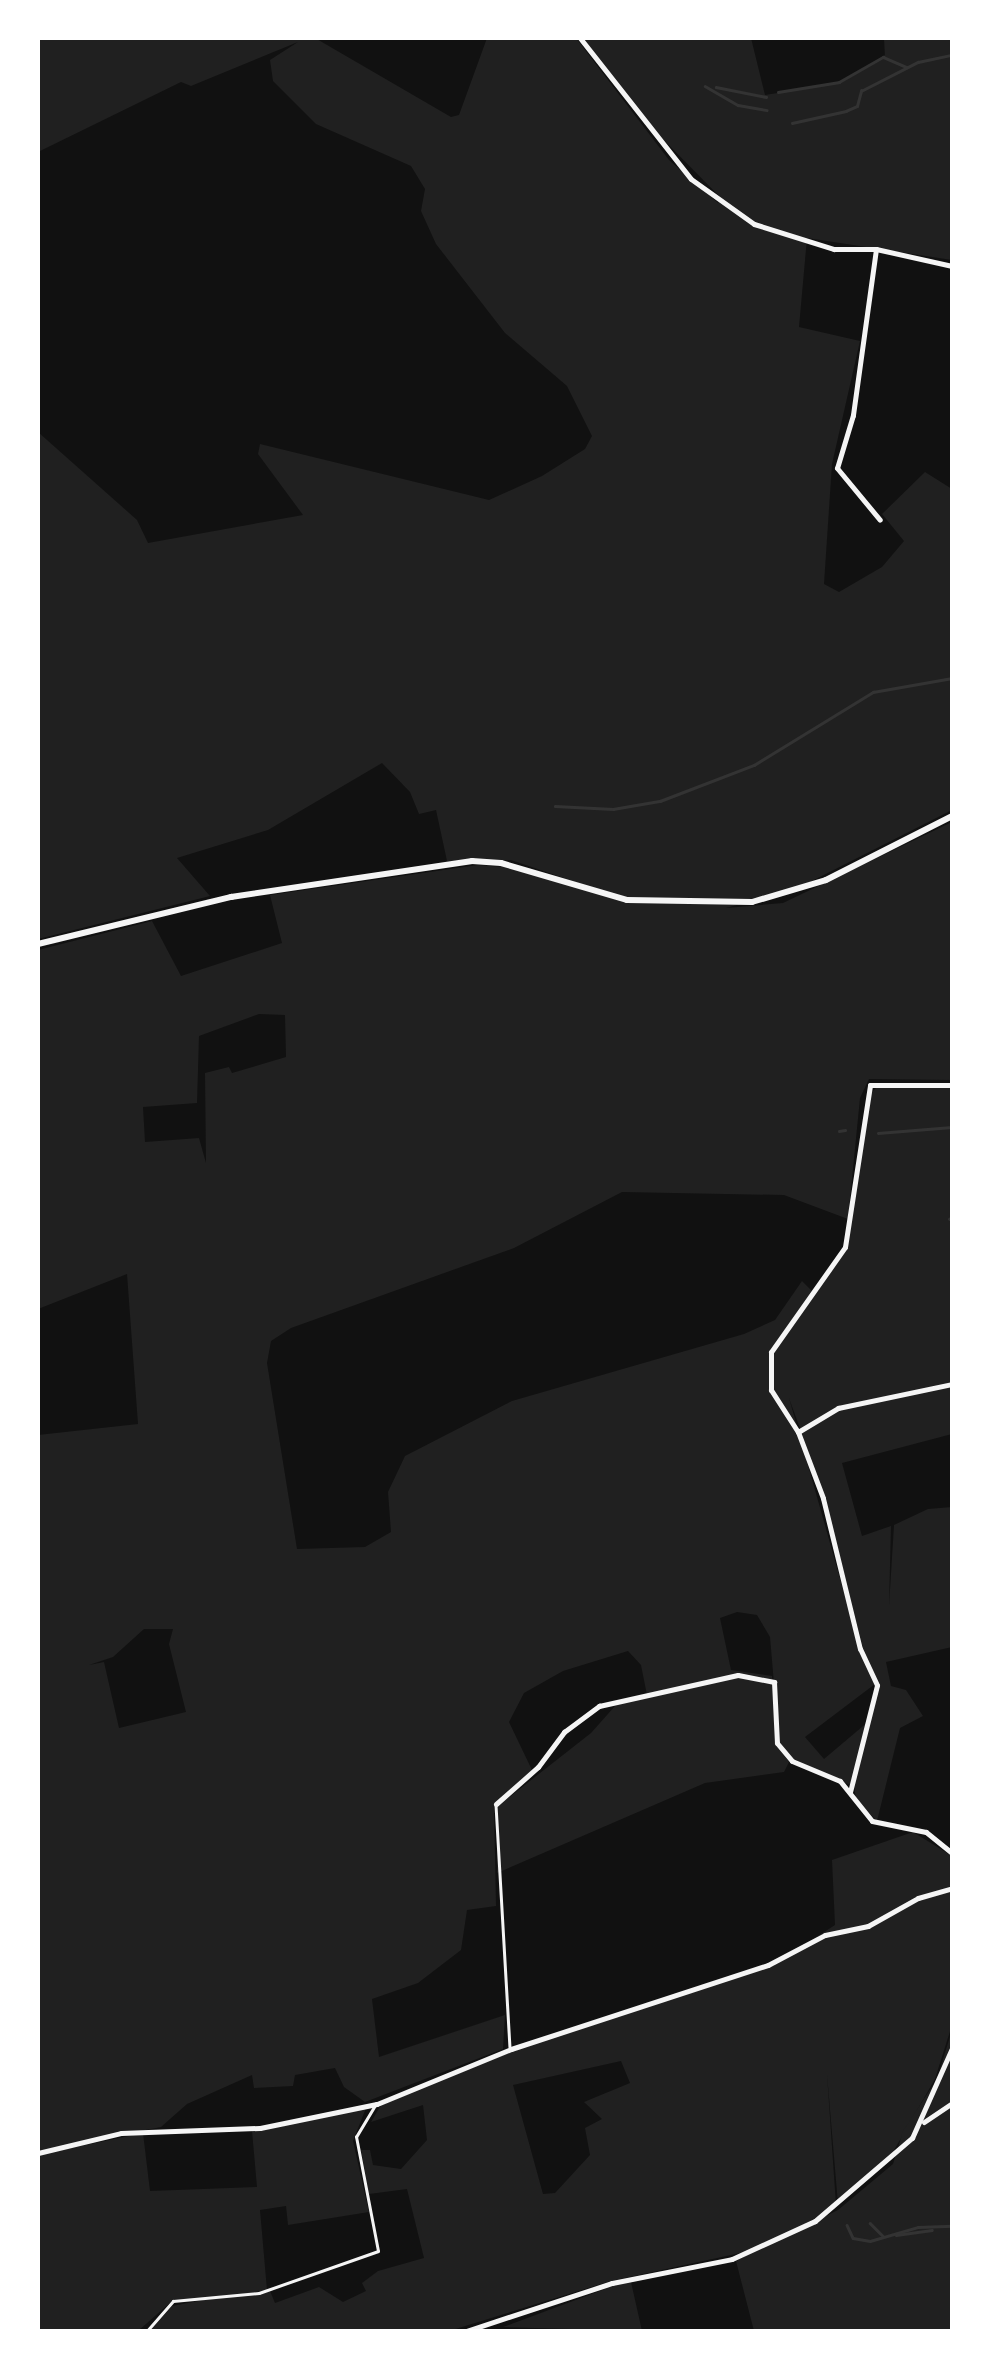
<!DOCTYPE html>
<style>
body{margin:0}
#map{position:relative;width:990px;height:2369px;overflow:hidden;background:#111;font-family:"Open Sans",sans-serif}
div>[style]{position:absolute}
.green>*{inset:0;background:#202020}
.stream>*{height:2.5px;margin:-1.25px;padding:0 1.25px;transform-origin:1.25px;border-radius:1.25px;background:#333}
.service>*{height:2.5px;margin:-1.25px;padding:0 1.25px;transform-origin:1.25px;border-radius:1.25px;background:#f5f5f5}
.minor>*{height:5px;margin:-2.5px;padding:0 2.5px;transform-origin:2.5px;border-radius:2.5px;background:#f5f5f5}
.tertiary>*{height:6px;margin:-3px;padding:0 3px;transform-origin:3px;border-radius:3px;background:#f5f5f5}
span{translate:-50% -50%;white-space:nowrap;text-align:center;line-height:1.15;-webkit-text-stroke:8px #fff;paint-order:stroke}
.frame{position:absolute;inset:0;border:40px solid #fff;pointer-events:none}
</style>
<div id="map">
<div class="green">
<i style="clip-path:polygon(evenodd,38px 38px,315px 38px,451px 117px,459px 115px,487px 38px,576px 38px,669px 160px,718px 203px,721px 198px,647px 123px,583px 38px,751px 38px,765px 95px,840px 83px,885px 58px,884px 38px,952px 38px,952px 260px,807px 238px,799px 327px,860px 341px,832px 464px,824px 584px,839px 592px,882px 567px,904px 541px,882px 514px,925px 472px,952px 489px,952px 810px,798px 888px,726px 908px,783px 903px,952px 822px,952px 1080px,869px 1079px,860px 1098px,848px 1219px,784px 1195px,622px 1192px,514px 1248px,291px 1328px,271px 1341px,267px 1363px,297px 1549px,365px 1547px,391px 1532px,388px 1492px,405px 1456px,512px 1401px,744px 1334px,775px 1320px,802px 1281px,812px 1291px,793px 1321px,847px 1248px,871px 1093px,877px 1087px,952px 1087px,952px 1434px,842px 1463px,862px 1536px,891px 1526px,889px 1606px,894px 1525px,928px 1509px,952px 1507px,952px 1647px,886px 1662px,891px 1686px,906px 1690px,923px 1716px,900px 1728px,877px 1821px,856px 1800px,854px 1785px,879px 1684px,863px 1648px,825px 1498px,789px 1398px,854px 1628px,875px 1684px,805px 1737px,824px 1759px,869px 1721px,850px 1785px,793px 1759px,779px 1742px,770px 1637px,757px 1615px,737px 1612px,720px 1618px,731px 1670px,772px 1676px,775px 1743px,789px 1762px,784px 1772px,705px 1783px,497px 1873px,498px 1806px,591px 1733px,615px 1706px,647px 1695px,641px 1665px,628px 1651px,563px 1671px,524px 1693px,509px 1722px,532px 1770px,494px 1804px,496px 1906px,467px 1910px,461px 1950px,418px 1983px,372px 1999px,379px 2057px,505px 2015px,503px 2049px,365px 2102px,344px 2087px,335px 2068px,295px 2075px,293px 2086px,254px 2088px,252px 2075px,187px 2104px,161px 2127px,38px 2151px,38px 1435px,138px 1424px,127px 1274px,38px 1309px,38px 950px,152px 921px,181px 976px,282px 943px,270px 895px,478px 865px,527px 869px,614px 895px,511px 860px,447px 861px,436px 810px,419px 814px,410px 792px,382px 763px,268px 830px,177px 858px,210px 896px,38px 939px,38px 432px,137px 520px,148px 543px,303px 515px,258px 454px,260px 444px,489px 500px,542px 476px,585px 449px,592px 436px,567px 386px,505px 333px,436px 244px,421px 211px,425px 189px,411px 166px,316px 124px,273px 81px,270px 60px,298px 42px,191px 86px,181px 82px,38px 152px,38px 38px,259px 1014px,285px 1015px,286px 1057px,232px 1073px,229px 1067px,205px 1073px,206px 1163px,199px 1138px,145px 1142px,143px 1107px,197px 1103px,199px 1036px,259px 1014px,38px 38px,144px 1629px,173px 1629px,169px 1644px,186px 1712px,119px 1728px,104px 1662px,89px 1665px,113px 1657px,144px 1629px)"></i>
<i style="clip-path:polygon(evenodd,913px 1832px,952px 1856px,952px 2025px,935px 2079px,889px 2159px,838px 2204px,827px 2074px,836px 2205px,801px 2227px,754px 2250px,611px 2281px,449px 2331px,150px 2331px,172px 2306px,214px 2298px,172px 2301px,138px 2331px,38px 2331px,38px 2155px,143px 2133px,150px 2191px,257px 2187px,252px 2131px,366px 2108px,353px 2141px,369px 2212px,288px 2225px,286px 2206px,260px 2210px,267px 2290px,225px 2297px,270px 2291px,275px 2303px,319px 2287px,343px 2302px,366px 2291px,362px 2283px,378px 2271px,424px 2258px,407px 2189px,369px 2194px,361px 2150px,370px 2150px,373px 2165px,401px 2169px,427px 2140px,423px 2105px,371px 2122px,381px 2105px,513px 2051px,776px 1963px,835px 1925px,832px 1860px,913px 1832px,621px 2061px,630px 2083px,584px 2102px,602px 2119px,585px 2128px,590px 2155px,555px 2193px,543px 2194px,513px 2085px,621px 2061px)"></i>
<i style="clip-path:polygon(952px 2030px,952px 2331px,754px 2331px,736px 2261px,838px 2210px,893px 2164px,903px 2131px,937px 2079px)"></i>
<i style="clip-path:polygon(631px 2282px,642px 2331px,503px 2327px,613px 2286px)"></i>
</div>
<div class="stream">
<i style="left:705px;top:86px;width:38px;rotate:30deg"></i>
<i style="left:738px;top:105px;width:29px;rotate:10deg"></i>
<i style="left:716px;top:87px;width:51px;rotate:11.3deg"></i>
<i style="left:778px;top:92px;width:62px;rotate:-9.3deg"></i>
<i style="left:839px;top:82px;width:51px;rotate:-29.6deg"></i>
<i style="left:883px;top:57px;width:26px;rotate:23deg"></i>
<i style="left:792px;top:123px;width:55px;rotate:-12.5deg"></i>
<i style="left:846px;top:111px;width:12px;rotate:-24deg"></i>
<i style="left:857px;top:106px;width:16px;rotate:-75deg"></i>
<i style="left:861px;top:91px;width:64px;rotate:-27deg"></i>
<i style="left:918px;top:62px;width:35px;rotate:-12deg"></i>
<i style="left:555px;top:806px;width:58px;rotate:3deg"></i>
<i style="left:613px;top:809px;width:48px;rotate:-9.7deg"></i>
<i style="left:660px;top:801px;width:101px;rotate:-21deg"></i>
<i style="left:754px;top:765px;width:140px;rotate:-31.5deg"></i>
<i style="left:873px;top:692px;width:80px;rotate:-10deg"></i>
<i style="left:839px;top:1131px;width:6px;rotate:-9deg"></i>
<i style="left:878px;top:1133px;width:74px;rotate:-4.6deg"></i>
<i style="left:949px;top:1219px;width:4px;rotate:-34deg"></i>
<i style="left:870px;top:2223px;width:18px;rotate:45deg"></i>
<i style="left:847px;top:2225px;width:14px;rotate:65deg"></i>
<i style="left:853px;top:2238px;width:17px;rotate:10deg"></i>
<i style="left:870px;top:2241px;width:50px;rotate:-16.3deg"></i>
<i style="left:918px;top:2227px;width:34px;rotate:-2deg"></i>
<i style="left:896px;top:2235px;width:36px;rotate:-8deg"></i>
</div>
<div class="service">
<i style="left:496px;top:1805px;width:242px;rotate:86.7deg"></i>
<i style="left:146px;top:2332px;width:41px;rotate:-48.9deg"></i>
<i style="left:173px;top:2301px;width:86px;rotate:-5.3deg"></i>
<i style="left:259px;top:2293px;width:126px;rotate:-19.4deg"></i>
<i style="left:378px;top:2251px;width:116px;rotate:-100.9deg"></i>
<i style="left:356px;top:2137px;width:39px;rotate:-59deg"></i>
</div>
<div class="minor">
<i style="left:580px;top:38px;width:179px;rotate:51.8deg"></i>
<i style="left:691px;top:179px;width:77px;rotate:35.5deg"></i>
<i style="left:754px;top:224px;width:84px;rotate:17.4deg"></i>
<i style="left:834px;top:249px;width:42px"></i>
<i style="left:876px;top:249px;width:78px;rotate:12.6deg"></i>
<i style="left:876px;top:249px;width:168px;rotate:97.9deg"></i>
<i style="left:853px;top:415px;width:55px;rotate:106.8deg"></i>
<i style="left:837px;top:468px;width:67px;rotate:50.4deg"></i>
<i style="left:798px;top:1432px;width:47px;rotate:-31deg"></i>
<i style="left:838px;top:1408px;width:116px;rotate:-11.9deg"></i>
<i style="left:850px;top:1792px;width:110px;rotate:-75.8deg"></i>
<i style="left:877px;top:1685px;width:40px;rotate:-115deg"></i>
<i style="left:860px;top:1649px;width:155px;rotate:-103.8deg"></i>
<i style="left:823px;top:1498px;width:71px;rotate:-110.7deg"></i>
<i style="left:798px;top:1432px;width:50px;rotate:-122.7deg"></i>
<i style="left:771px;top:1390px;width:38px;rotate:-90deg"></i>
<i style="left:771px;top:1352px;width:128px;rotate:-54.8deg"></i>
<i style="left:845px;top:1247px;width:164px;rotate:-81.2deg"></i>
<i style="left:870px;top:1085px;width:82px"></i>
<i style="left:496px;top:1804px;width:56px;rotate:-41.4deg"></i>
<i style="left:538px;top:1767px;width:44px;rotate:-53.4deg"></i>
<i style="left:564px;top:1732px;width:44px;rotate:-36.6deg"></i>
<i style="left:599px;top:1706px;width:142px;rotate:-12.6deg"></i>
<i style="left:738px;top:1675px;width:37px;rotate:11deg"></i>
<i style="left:774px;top:1682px;width:61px;rotate:87.2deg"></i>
<i style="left:777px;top:1743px;width:23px;rotate:50deg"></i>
<i style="left:792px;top:1761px;width:52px;rotate:22.6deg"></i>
<i style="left:840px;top:1781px;width:51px;rotate:51.3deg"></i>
<i style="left:872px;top:1821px;width:55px;rotate:11.5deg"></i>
<i style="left:926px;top:1832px;width:33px;rotate:39deg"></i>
<i style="left:924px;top:2122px;width:34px;rotate:-34deg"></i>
<i style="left:38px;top:2153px;width:85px;rotate:-13.5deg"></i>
<i style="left:121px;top:2133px;width:139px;rotate:-2.1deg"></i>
<i style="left:260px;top:2128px;width:119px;rotate:-11.6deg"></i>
<i style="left:377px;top:2104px;width:145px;rotate:-22.3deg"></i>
<i style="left:511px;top:2049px;width:270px;rotate:-18.1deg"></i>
<i style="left:768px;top:1965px;width:64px;rotate:-27.8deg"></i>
<i style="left:825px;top:1935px;width:44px;rotate:-11.8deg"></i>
<i style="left:868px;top:1926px;width:57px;rotate:-29.2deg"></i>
<i style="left:918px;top:1898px;width:35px;rotate:-16deg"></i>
<i style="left:463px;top:2332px;width:157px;rotate:-18.2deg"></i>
<i style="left:612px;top:2283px;width:122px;rotate:-11.3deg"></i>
<i style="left:732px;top:2259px;width:91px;rotate:-24.6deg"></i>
<i style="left:815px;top:2221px;width:128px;rotate:-40.6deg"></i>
<i style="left:912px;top:2138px;width:98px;rotate:-66deg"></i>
</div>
<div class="tertiary">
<i style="left:38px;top:944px;width:199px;rotate:-13.7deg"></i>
<i style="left:231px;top:897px;width:244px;rotate:-8.5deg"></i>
<i style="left:472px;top:861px;width:29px;rotate:4deg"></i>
<i style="left:501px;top:863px;width:131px;rotate:16.4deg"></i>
<i style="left:627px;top:900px;width:125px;rotate:0.9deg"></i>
<i style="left:752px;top:902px;width:77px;rotate:-16.6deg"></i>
<i style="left:826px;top:880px;width:141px;rotate:-26.9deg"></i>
</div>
<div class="frame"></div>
</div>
